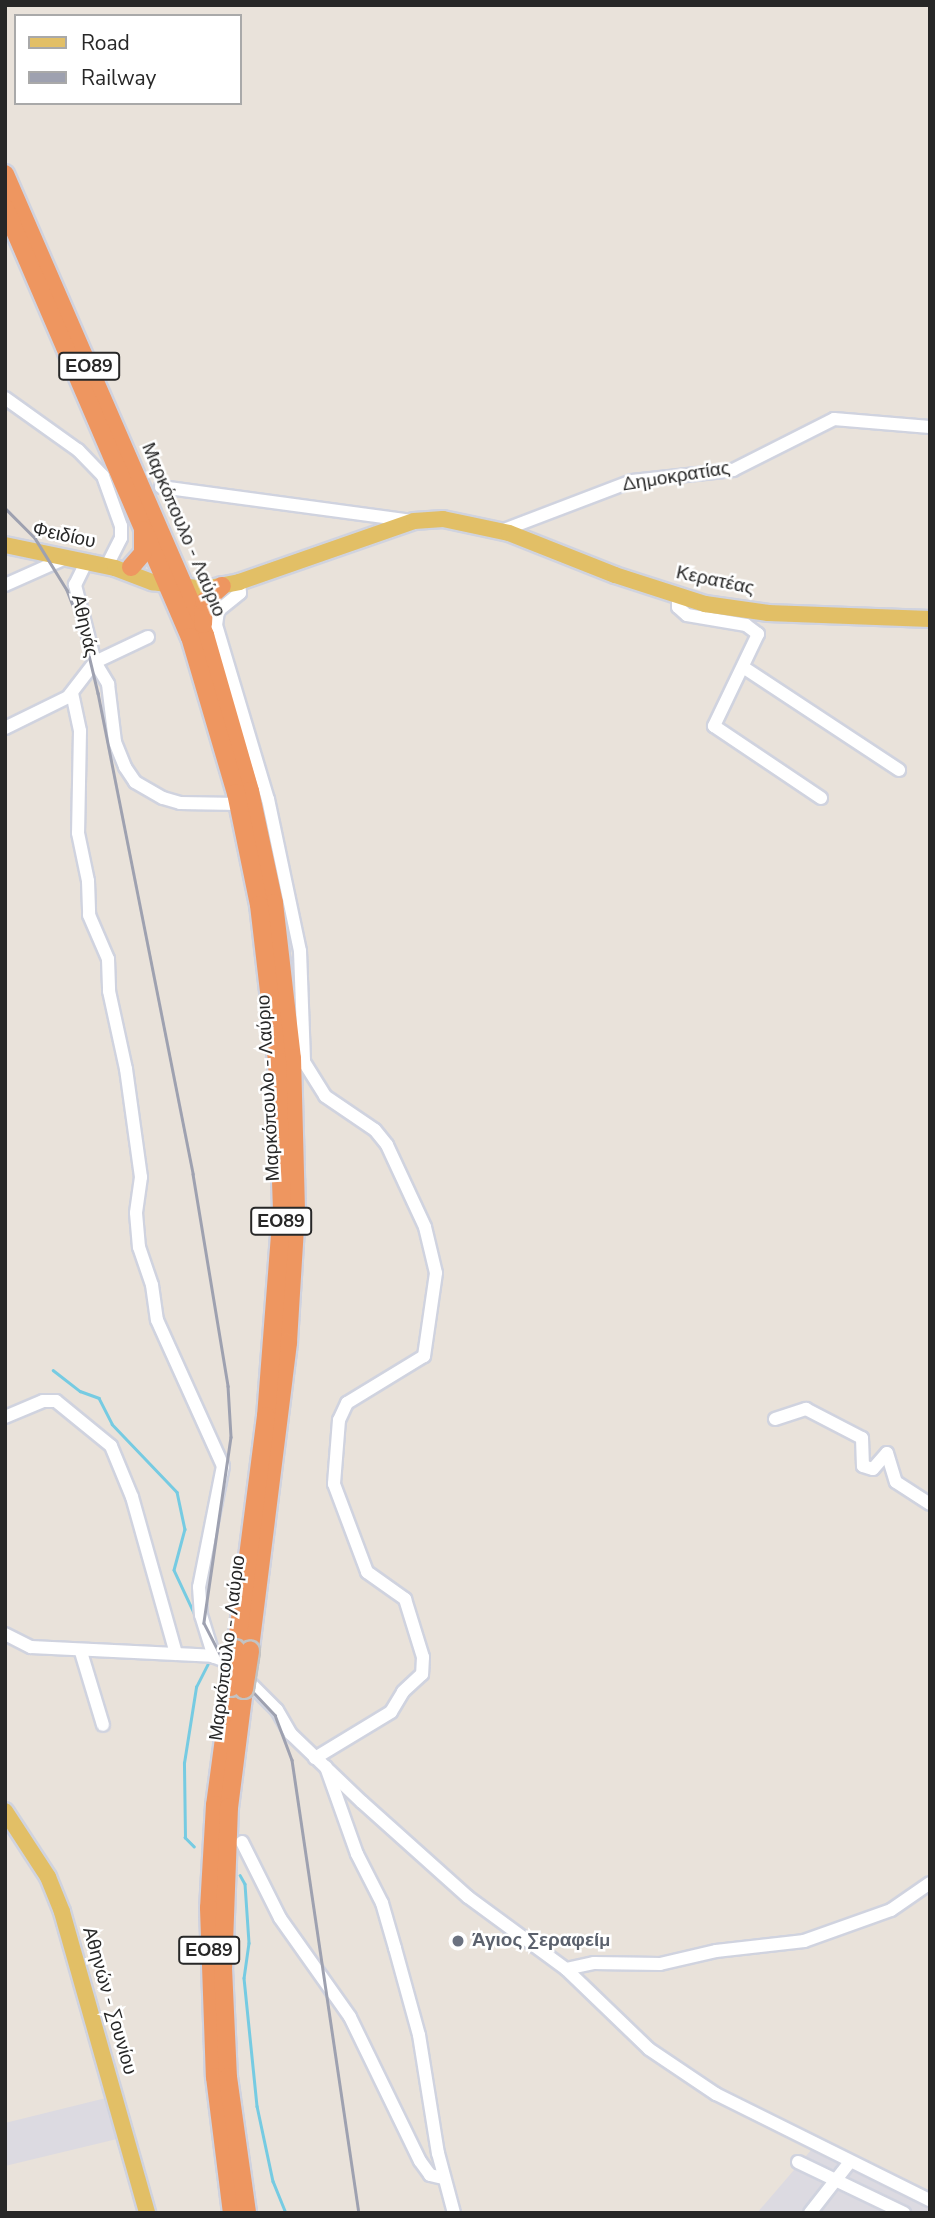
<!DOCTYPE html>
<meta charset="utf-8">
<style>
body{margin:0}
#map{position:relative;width:935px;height:2218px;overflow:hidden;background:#e9e2da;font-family:"Nunito Sans",sans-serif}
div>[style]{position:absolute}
.industrial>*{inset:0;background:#dcdae1}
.stream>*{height:2.5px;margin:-1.25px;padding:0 1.25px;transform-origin:1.25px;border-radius:1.25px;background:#76cbe2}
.roads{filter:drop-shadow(2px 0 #d0d3df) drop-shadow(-2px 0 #d0d3df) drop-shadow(0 2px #d0d3df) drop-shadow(0 -2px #d0d3df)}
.minor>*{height:12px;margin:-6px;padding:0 6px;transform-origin:6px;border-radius:6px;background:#fff}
.major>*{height:16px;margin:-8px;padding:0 8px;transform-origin:8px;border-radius:8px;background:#e2bf66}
.highway>*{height:18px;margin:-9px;padding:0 9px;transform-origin:9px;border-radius:9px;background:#ee9660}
.rail>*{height:2.5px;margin:-1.25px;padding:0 1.25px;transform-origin:1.25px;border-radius:1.25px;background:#9ea1b0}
.bridges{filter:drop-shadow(2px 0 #c3c3c3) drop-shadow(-2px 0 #c3c3c3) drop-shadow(0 2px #c3c3c3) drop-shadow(0 -2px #c3c3c3)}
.highway-bridge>*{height:18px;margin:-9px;padding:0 9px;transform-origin:9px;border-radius:9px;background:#ee9660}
.dots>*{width:19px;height:19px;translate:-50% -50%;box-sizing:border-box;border:4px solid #fff;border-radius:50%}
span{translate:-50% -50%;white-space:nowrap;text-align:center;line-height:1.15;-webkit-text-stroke:5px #fff;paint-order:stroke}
.shield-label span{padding:2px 5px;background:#fff;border:2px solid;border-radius:5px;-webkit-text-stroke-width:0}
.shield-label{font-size:18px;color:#272727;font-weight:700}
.street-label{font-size:19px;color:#272727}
.worship-label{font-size:19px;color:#5b616d;font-weight:700}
.left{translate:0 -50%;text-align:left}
.frame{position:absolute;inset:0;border:7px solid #272727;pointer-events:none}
.legend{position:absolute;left:14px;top:14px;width:228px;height:91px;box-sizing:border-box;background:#fff;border:2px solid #a9a9a9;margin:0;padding:9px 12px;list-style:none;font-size:21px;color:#272727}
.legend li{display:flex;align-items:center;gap:14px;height:35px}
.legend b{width:35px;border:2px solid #a9a9a9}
</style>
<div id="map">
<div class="industrial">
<i style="clip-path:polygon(106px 2098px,117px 2139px,5px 2166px,5px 2123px)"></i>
<i style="clip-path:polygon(812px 2149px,930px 2207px,930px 2213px,757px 2213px)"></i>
</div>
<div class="stream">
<i style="left:53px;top:1370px;width:34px;rotate:38deg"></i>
<i style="left:80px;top:1391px;width:20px;rotate:20deg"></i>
<i style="left:99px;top:1398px;width:29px;rotate:63deg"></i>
<i style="left:112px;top:1424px;width:94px;rotate:46.3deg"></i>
<i style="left:177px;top:1492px;width:38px;rotate:78deg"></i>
<i style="left:185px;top:1529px;width:42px;rotate:105deg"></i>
<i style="left:174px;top:1570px;width:52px;rotate:64.9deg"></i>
<i style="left:194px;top:1847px;width:13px;rotate:-135deg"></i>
<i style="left:185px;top:1838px;width:75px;rotate:-90.8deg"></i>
<i style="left:184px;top:1763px;width:77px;rotate:-81deg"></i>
<i style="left:196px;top:1687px;width:27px;rotate:-63deg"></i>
<i style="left:240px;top:1875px;width:10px;rotate:61deg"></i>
<i style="left:245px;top:1884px;width:59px;rotate:86.1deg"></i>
<i style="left:249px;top:1943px;width:35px;rotate:98deg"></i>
<i style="left:244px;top:1978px;width:129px;rotate:84.2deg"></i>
<i style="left:257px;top:2106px;width:77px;rotate:78deg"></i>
<i style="left:273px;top:2181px;width:35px;rotate:68deg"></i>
</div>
<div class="roads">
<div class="minor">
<i style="left:5px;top:398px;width:90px;rotate:35.5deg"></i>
<i style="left:78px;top:450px;width:36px;rotate:46deg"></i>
<i style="left:103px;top:476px;width:53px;rotate:70.2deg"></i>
<i style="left:121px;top:526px;width:12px;rotate:90deg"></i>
<i style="left:121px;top:538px;width:33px;rotate:117deg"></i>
<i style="left:161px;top:487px;width:255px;rotate:7.7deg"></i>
<i style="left:501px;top:531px;width:140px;rotate:-20.9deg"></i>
<i style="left:632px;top:481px;width:102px;rotate:-6.2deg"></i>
<i style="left:733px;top:470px;width:113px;rotate:-26.8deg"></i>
<i style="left:834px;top:419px;width:96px;rotate:4.8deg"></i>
<i style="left:239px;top:582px;width:11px;rotate:85deg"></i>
<i style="left:240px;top:593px;width:28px;rotate:141deg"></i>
<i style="left:218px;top:611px;width:14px;rotate:98deg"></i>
<i style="left:216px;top:625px;width:182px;rotate:73.4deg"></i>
<i style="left:268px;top:799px;width:155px;rotate:78.1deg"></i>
<i style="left:300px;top:951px;width:111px;rotate:87.9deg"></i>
<i style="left:304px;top:1062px;width:40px;rotate:58deg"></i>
<i style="left:325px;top:1096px;width:60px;rotate:34.2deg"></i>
<i style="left:375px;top:1130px;width:19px;rotate:51deg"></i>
<i style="left:387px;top:1145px;width:90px;rotate:65.1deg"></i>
<i style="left:425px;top:1227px;width:47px;rotate:76.6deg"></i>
<i style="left:436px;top:1273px;width:84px;rotate:98.2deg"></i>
<i style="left:424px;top:1356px;width:90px;rotate:148.6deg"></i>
<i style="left:347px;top:1403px;width:19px;rotate:115deg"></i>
<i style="left:339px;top:1420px;width:64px;rotate:94.5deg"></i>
<i style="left:334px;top:1484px;width:94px;rotate:69.4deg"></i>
<i style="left:367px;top:1572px;width:47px;rotate:35.4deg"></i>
<i style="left:405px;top:1599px;width:61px;rotate:72.8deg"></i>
<i style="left:423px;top:1657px;width:17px;rotate:93deg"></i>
<i style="left:422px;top:1674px;width:26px;rotate:137deg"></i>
<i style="left:403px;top:1692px;width:23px;rotate:121deg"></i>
<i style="left:391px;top:1712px;width:89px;rotate:148.8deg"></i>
<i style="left:5px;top:585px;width:67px;rotate:-23.9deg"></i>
<i style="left:678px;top:596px;width:11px;rotate:90deg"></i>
<i style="left:678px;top:607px;width:12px;rotate:42deg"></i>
<i style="left:687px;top:615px;width:60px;rotate:9.6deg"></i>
<i style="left:746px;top:625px;width:15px;rotate:37deg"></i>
<i style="left:758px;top:634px;width:102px;rotate:115.6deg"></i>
<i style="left:714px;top:726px;width:129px;rotate:33.9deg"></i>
<i style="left:148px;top:637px;width:59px;rotate:154.7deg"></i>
<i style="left:95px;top:662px;width:26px;rotate:59deg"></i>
<i style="left:108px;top:684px;width:58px;rotate:83.1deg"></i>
<i style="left:115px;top:742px;width:27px;rotate:68deg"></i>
<i style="left:125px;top:767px;width:18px;rotate:56deg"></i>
<i style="left:135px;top:782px;width:32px;rotate:30deg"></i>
<i style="left:163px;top:798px;width:18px;rotate:16deg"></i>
<i style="left:180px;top:803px;width:59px;rotate:1deg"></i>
<i style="left:743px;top:667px;width:187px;rotate:33.4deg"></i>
<i style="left:72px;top:693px;width:39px;rotate:78deg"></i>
<i style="left:80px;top:731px;width:102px;rotate:91.1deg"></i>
<i style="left:78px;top:833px;width:49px;rotate:78.2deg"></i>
<i style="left:88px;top:881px;width:34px;rotate:88deg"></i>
<i style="left:89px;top:915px;width:48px;rotate:66.6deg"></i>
<i style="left:108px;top:959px;width:32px;rotate:88deg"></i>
<i style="left:109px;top:991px;width:80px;rotate:77.7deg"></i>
<i style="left:126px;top:1069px;width:109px;rotate:82.1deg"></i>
<i style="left:141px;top:1177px;width:36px;rotate:98deg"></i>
<i style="left:136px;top:1213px;width:34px;rotate:85deg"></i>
<i style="left:139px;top:1247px;width:40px;rotate:71.1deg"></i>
<i style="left:152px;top:1285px;width:35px;rotate:82deg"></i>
<i style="left:157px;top:1320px;width:160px;rotate:65.7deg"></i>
<i style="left:223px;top:1466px;width:123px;rotate:101.2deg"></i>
<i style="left:199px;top:1587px;width:28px;rotate:86deg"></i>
<i style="left:201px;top:1615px;width:44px;rotate:72.8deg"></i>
<i style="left:5px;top:728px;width:70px;rotate:-26.2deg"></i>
<i style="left:68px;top:697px;width:44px;rotate:-52.4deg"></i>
<i style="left:95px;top:662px;width:80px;rotate:-104.6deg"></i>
<i style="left:75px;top:585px;width:25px;rotate:-64deg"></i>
<i style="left:5px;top:1417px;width:41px;rotate:-22.8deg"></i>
<i style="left:43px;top:1401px;width:13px"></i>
<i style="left:56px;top:1401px;width:71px;rotate:39.3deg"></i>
<i style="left:111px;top:1446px;width:55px;rotate:67.6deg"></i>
<i style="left:132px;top:1497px;width:163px;rotate:74.3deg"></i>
<i style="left:775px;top:1419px;width:33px;rotate:-18deg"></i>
<i style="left:806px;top:1409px;width:63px;rotate:27.4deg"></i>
<i style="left:862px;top:1438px;width:28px;rotate:88deg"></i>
<i style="left:863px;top:1466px;width:10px;rotate:17deg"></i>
<i style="left:873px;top:1469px;width:21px;rotate:-49deg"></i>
<i style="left:887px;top:1453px;width:30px;rotate:73deg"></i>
<i style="left:896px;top:1482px;width:40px;rotate:32.9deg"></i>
<i style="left:5px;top:1634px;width:29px;rotate:27deg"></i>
<i style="left:31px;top:1647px;width:181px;rotate:2.8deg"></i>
<i style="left:212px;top:1656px;width:14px;rotate:21deg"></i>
<i style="left:81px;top:1652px;width:76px;rotate:73.2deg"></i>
<i style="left:247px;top:1680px;width:42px;rotate:45deg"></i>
<i style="left:277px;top:1710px;width:28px;rotate:60deg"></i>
<i style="left:291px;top:1734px;width:98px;rotate:43.8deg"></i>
<i style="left:362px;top:1802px;width:142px;rotate:41.9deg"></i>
<i style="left:468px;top:1897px;width:122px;rotate:36.3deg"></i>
<i style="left:566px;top:1969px;width:115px;rotate:43.9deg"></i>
<i style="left:649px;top:2049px;width:81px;rotate:33.9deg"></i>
<i style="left:716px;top:2094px;width:239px;rotate:26.4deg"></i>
<i style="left:326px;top:1767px;width:92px;rotate:70.4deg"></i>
<i style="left:357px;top:1854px;width:55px;rotate:63deg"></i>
<i style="left:382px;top:1903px;width:47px;rotate:73.9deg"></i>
<i style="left:395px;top:1948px;width:90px;rotate:74.6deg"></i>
<i style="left:419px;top:2035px;width:120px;rotate:80.9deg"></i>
<i style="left:438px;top:2153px;width:62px;rotate:75.1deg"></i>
<i style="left:242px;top:1842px;width:85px;rotate:63.4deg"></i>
<i style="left:280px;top:1918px;width:121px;rotate:54.7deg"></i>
<i style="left:350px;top:2017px;width:160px;rotate:64.1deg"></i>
<i style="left:420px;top:2161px;width:17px;rotate:54deg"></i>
<i style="left:430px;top:2175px;width:13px;rotate:13deg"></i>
<i style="left:566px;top:1969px;width:29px;rotate:-12deg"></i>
<i style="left:594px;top:1963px;width:66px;rotate:0.9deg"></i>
<i style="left:660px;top:1964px;width:57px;rotate:-13.1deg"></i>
<i style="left:716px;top:1951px;width:89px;rotate:-6.5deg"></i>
<i style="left:804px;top:1941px;width:92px;rotate:-19.6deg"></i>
<i style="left:891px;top:1910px;width:47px;rotate:-34.7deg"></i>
<i style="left:798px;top:2162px;width:118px;rotate:25.7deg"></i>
<i style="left:810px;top:2213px;width:63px;rotate:-52deg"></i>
</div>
<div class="major">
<i style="left:5px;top:545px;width:112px;rotate:11.8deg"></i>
<i style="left:115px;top:568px;width:40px;rotate:21deg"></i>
<i style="left:152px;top:582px;width:52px;rotate:7.7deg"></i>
<i style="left:204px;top:589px;width:36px;rotate:-11deg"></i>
<i style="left:239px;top:582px;width:185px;rotate:-19.2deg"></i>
<i style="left:414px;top:521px;width:29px;rotate:-4deg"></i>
<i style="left:443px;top:519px;width:67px;rotate:12deg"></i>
<i style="left:509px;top:533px;width:114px;rotate:21.6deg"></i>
<i style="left:615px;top:575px;width:95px;rotate:17.9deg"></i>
<i style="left:705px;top:604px;width:64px;rotate:8.1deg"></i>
<i style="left:768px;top:613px;width:162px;rotate:2.1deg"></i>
<i style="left:5px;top:1811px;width:79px;rotate:56.9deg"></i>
<i style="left:48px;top:1877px;width:38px;rotate:68deg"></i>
<i style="left:62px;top:1912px;width:313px;rotate:74.2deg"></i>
</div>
<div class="highway">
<i style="left:5px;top:174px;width:503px;rotate:66.55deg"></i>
<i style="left:205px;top:635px;width:162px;rotate:73.9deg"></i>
<i style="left:250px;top:791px;width:115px;rotate:77.9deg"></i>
<i style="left:274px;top:903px;width:156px;rotate:83.4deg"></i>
<i style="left:292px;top:1058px;width:153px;rotate:88.5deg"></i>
<i style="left:296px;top:1211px;width:132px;rotate:93.5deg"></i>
<i style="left:288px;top:1343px;width:309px;rotate:97.1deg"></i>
<i style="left:5px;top:208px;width:467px;rotate:66.7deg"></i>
<i style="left:190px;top:637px;width:163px;rotate:73.6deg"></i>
<i style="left:236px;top:793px;width:114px;rotate:78.4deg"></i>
<i style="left:259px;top:905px;width:156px;rotate:83.4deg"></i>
<i style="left:277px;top:1060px;width:149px;rotate:88.1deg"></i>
<i style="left:282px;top:1209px;width:208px;rotate:94.4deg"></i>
<i style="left:266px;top:1416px;width:235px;rotate:97.3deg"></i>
<i style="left:131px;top:567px;width:18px;rotate:-49deg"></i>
<i style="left:143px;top:553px;width:23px;rotate:-90deg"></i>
<i style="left:203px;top:624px;width:22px;rotate:-87deg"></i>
<i style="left:204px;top:602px;width:24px;rotate:-42deg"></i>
<i style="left:231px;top:1687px;width:119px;rotate:97.7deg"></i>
<i style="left:215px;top:1805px;width:103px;rotate:93.3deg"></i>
<i style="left:209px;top:1908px;width:169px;rotate:88deg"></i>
<i style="left:215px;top:2077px;width:137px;rotate:82.9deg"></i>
<i style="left:244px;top:1689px;width:119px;rotate:97.2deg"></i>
<i style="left:229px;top:1807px;width:161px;rotate:92.1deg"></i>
<i style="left:223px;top:1968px;width:109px;rotate:87.4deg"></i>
<i style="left:228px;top:2077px;width:137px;rotate:82deg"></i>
</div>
</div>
<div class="rail">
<i style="left:5px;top:508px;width:42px;rotate:45deg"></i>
<i style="left:35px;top:538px;width:61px;rotate:58.4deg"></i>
<i style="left:67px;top:590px;width:47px;rotate:68.9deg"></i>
<i style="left:84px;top:634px;width:61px;rotate:76.7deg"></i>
<i style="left:98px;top:693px;width:490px;rotate:78.8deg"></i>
<i style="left:193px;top:1174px;width:215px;rotate:80.6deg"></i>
<i style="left:228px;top:1386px;width:51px;rotate:86.6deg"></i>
<i style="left:231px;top:1437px;width:188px;rotate:98.3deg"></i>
<i style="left:204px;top:1623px;width:42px;rotate:62.8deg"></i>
<i style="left:223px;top:1660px;width:76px;rotate:46.6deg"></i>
<i style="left:275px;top:1715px;width:48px;rotate:69.3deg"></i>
<i style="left:292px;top:1760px;width:458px;rotate:81.6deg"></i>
</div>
<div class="bridges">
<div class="highway-bridge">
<i style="left:231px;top:1687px;width:38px;rotate:-83deg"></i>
<i style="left:244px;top:1689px;width:39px;rotate:-81deg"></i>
</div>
</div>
<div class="dots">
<i style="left:458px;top:1941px;background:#6b7280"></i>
</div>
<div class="shield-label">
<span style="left:89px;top:366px">ΕΟ89</span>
<span style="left:281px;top:1221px">ΕΟ89</span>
<span style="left:209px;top:1950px">ΕΟ89</span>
</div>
<div class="street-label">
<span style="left:676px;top:477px;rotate:-9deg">Δημοκρατίας</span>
<span style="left:183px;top:530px;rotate:67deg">Μαρκόπουλο - Λαύριο</span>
<span style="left:64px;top:536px;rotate:12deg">Φειδίου</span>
<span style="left:715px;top:581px;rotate:12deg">Κερατέας</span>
<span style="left:84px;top:626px;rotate:77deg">Αθηνάς</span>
<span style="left:269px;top:1088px;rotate:-93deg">Μαρκόπουλο - Λαύριο</span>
<span style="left:228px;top:1648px;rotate:-83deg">Μαρκόπουλο - Λαύριο</span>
<span style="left:109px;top:2001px;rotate:74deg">Αθηνών - Σουνίου</span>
</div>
<div class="worship-label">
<span class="left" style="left:472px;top:1941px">Άγιος Σεραφείμ</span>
</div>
<div class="frame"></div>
<ul class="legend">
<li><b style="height:9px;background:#e2bf66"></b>Road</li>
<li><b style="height:9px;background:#9ea1b0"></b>Railway</li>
</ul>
</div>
